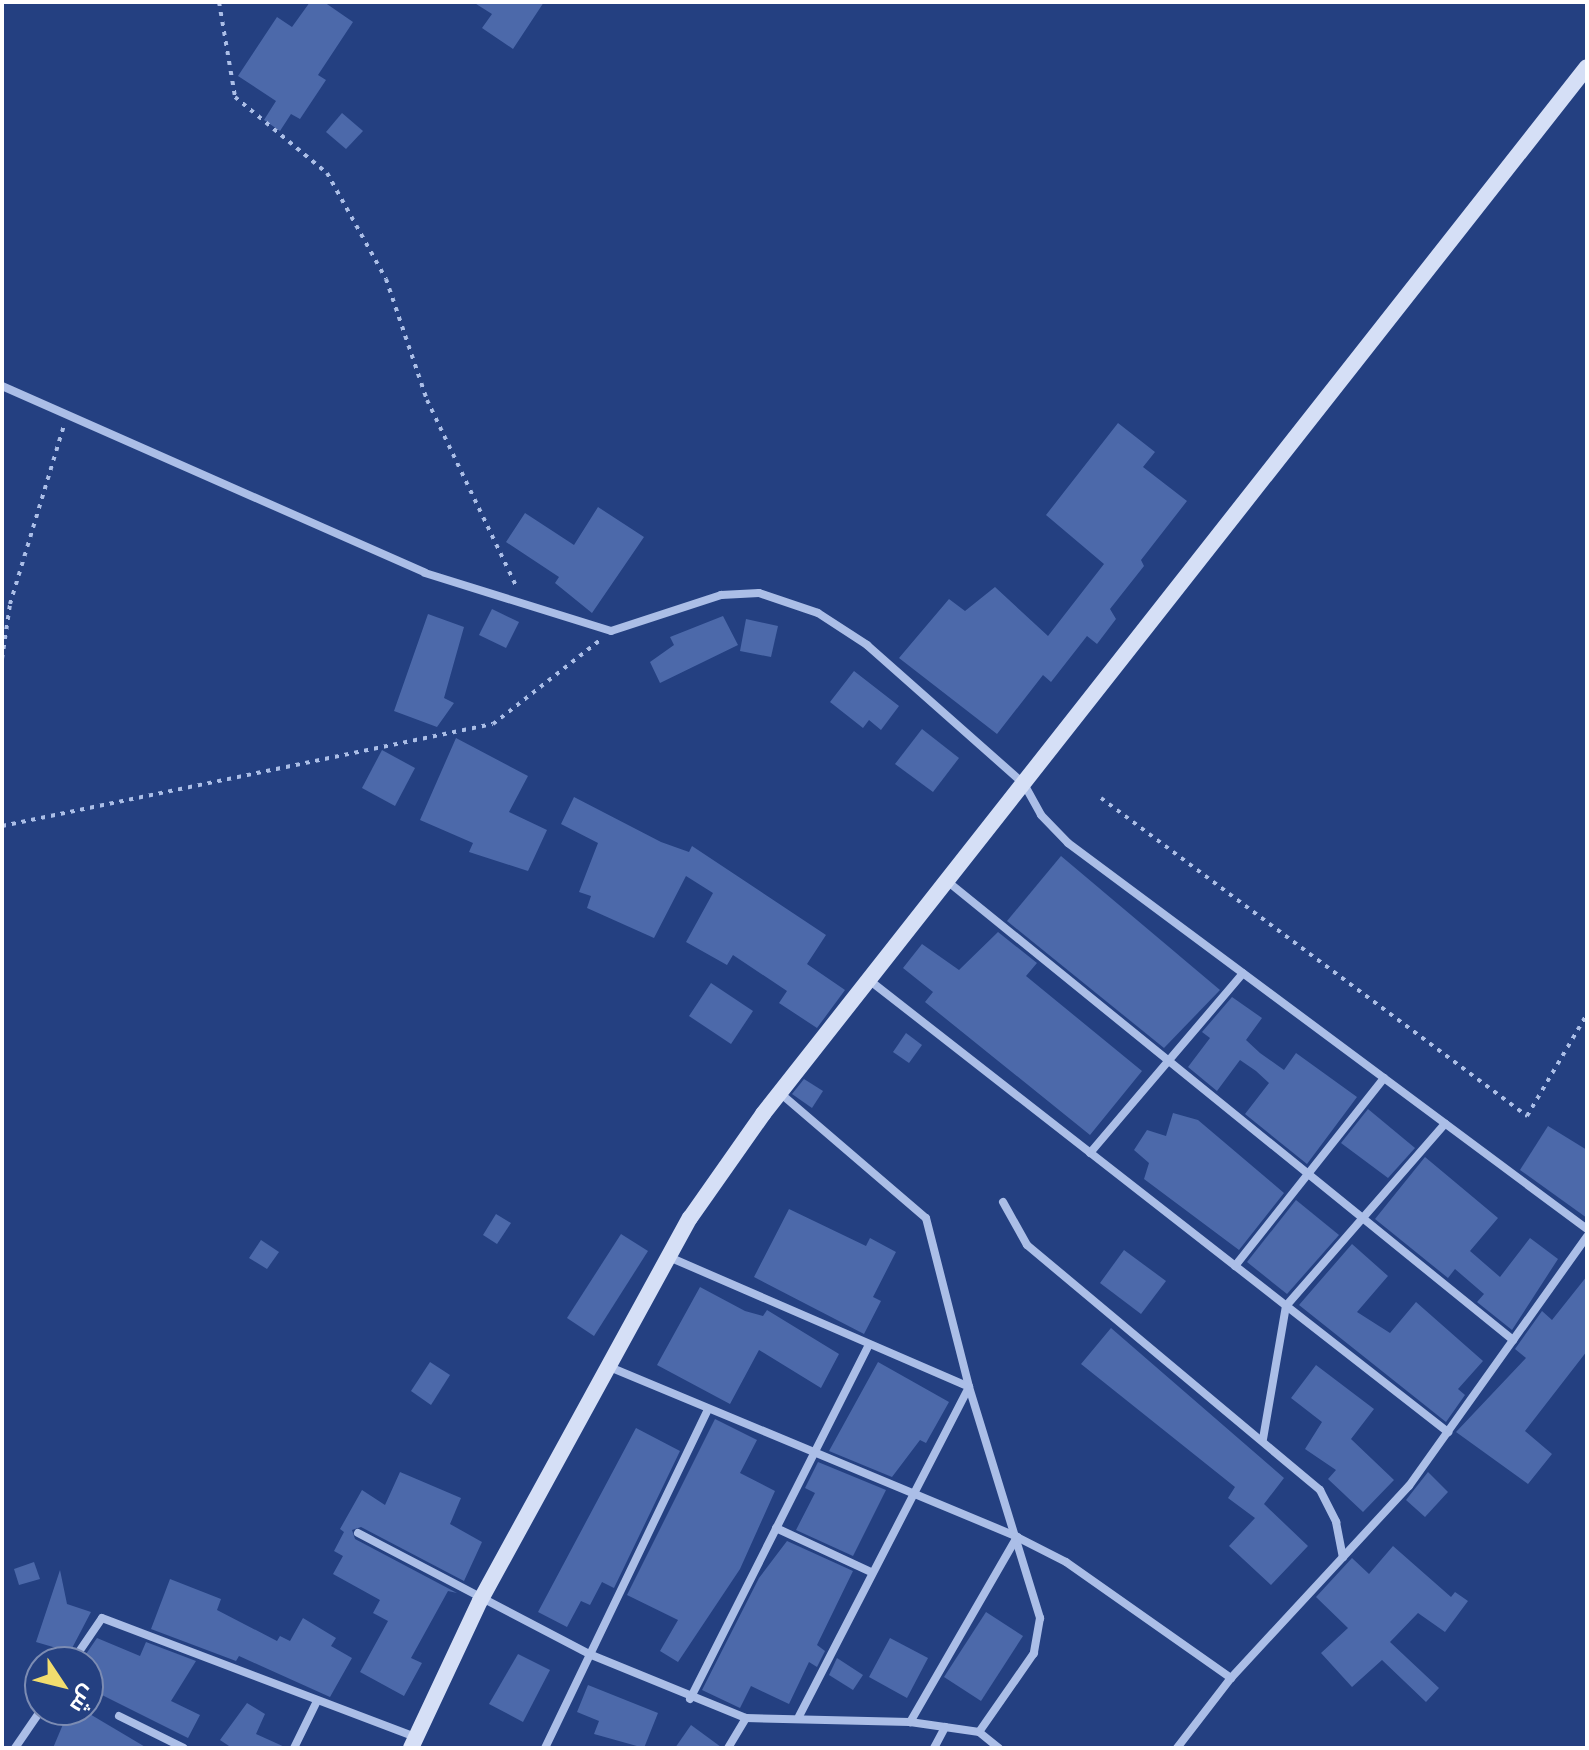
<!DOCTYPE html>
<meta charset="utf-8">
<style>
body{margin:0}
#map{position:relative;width:1589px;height:1750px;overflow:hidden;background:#244081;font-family:"Sofia Sans Condensed",Cairo,sans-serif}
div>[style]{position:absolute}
.building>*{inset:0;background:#4c69aa}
.path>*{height:4px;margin-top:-2px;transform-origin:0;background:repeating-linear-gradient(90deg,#abbee7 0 4px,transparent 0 10px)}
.minor>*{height:8px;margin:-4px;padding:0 4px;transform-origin:4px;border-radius:4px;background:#abbee7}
.secondary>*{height:16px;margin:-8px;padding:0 8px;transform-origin:8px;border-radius:8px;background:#d5dff6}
span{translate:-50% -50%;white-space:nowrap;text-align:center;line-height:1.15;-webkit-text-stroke:6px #244081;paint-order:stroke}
.frame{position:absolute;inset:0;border:4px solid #fff;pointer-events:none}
.north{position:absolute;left:24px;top:1646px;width:80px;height:80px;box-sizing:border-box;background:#244081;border:2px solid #7c8cb3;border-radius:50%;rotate:125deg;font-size:22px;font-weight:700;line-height:32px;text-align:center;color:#fff}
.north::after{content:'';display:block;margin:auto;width:28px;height:36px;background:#f2dd6e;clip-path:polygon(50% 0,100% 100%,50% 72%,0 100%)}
</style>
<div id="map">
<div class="building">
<i style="clip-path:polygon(310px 2px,324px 2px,353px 22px,318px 75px,326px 80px,300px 119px,291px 114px,280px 131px,264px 120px,276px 101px,238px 76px,277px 17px,292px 27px)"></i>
<i style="clip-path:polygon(473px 2px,544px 2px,513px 49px,482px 28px,492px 14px)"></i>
<i style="clip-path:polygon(342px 113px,363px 131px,346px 149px,326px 132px)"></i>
<i style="clip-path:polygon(1118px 423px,1155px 452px,1143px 467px,1187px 501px,1141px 560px,1144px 566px,1110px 609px,1116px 619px,1097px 644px,1087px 636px,1051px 682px,1043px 675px,997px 734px,899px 658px,949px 599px,965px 611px,995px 587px,1048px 636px,1104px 564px,1046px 515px)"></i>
<i style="clip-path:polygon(598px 507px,644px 537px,592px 613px,555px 583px,559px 577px,506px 542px,525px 513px,574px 545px)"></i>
<i style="clip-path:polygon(492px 609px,519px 622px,506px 648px,479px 635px)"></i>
<i style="clip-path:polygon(428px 614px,464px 627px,444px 698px,454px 703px,437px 727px,394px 711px)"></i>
<i style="clip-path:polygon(723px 616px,738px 645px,660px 683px,650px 662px,674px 645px,670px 637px)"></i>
<i style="clip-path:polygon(746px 619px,778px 626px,771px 657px,740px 651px)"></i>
<i style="clip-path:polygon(854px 671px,899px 706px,881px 730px,869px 720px,863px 728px,830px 702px)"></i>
<i style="clip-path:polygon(922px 729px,959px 758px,933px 792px,895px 764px)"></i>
<i style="clip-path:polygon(456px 738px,528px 776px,509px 812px,547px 830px,528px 871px,469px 852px,473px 843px,420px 820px)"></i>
<i style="clip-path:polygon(382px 750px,415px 768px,395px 806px,362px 788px)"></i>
<i style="clip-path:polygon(574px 797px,661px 842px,689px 852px,692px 846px,826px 935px,807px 964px,845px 990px,817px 1028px,779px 1003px,787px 991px,733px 955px,727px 965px,686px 942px,713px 893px,686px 876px,654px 938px,587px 908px,591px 896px,579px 892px,598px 843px,561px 824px)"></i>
<i style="clip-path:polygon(1061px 856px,1220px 990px,1164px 1048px,1007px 921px)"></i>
<i style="clip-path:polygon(998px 932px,1037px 963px,1026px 976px,1142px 1071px,1090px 1135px,925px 1002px,933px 992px,903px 968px,922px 944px,959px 970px)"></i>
<i style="clip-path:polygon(711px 983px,753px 1011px,731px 1044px,689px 1016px)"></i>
<i style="clip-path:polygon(1232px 997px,1262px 1018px,1246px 1040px,1260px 1053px,1284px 1070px,1296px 1053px,1357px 1097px,1307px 1164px,1245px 1114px,1269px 1083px,1256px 1071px,1240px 1060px,1217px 1091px,1188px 1067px,1210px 1038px,1202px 1032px)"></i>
<i style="clip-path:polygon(906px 1033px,922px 1045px,909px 1063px,893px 1052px)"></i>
<i style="clip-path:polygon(804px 1079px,823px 1091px,812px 1108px,792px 1094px)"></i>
<i style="clip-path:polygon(1368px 1109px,1415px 1148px,1388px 1178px,1341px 1143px)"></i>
<i style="clip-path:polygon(1173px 1113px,1198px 1120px,1284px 1193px,1239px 1250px,1144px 1179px,1149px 1163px,1134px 1150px,1147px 1130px,1166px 1136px)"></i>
<i style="clip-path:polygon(1548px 1126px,1587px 1150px,1587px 1218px,1520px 1170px)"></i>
<i style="clip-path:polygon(1425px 1157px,1498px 1218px,1470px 1251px,1500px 1277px,1530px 1238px,1558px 1259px,1512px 1330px,1477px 1302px,1484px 1294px,1455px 1269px,1448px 1278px,1375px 1219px)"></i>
<i style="clip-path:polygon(1296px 1200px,1339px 1235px,1287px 1294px,1247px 1262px)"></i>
<i style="clip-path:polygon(789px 1209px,866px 1246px,870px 1238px,896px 1252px,873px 1297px,881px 1301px,864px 1334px,754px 1277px)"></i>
<i style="clip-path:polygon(496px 1214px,511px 1223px,497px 1244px,483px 1235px)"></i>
<i style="clip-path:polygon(621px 1234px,648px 1251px,594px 1336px,567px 1318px)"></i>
<i style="clip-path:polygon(261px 1240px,279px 1252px,267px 1269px,249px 1258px)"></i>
<i style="clip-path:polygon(1352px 1244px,1388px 1276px,1357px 1312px,1390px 1333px,1416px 1302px,1483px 1361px,1458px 1389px,1465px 1395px,1446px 1422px,1299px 1305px)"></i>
<i style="clip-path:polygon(1124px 1250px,1166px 1281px,1141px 1314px,1100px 1283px)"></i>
<i style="clip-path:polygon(1587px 1276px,1587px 1351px,1525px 1431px,1552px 1454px,1528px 1484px,1456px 1432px,1526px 1358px,1515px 1349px,1542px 1311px,1552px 1320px)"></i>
<i style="clip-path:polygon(700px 1287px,745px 1311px,763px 1316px,767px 1310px,839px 1354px,821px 1388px,759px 1350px,730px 1404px,657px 1365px)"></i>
<i style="clip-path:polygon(1111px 1328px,1284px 1478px,1264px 1504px,1308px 1546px,1271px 1585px,1229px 1546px,1255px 1518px,1228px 1498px,1235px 1487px,1081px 1364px)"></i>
<i style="clip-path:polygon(430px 1362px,450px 1375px,431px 1405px,411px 1391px)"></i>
<i style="clip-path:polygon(878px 1362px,949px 1402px,926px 1443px,920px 1440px,892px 1477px,829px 1451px)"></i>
<i style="clip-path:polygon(1316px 1365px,1374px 1409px,1351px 1439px,1394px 1480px,1363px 1512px,1328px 1479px,1336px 1470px,1305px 1449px,1322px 1422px,1291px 1398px)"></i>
<i style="clip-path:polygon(715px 1419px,757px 1440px,740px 1473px,775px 1491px,740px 1569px,678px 1662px,660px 1651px,678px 1620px,627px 1595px)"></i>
<i style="clip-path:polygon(636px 1428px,680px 1451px,614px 1588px,602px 1582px,590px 1605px,581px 1601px,567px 1627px,538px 1612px)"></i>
<i style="clip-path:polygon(818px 1462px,886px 1490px,853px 1556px,796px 1530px,815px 1493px,805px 1488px)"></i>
<i style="clip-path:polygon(400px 1472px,461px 1498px,450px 1524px,482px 1542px,464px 1581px,361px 1527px,352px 1530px,355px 1539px,457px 1593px,448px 1591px,411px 1658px,422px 1663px,404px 1696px,360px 1672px,388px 1621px,373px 1613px,380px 1600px,333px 1574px,343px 1556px,334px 1551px,344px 1532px,340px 1529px,362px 1490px,385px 1505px)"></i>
<i style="clip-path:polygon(1428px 1472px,1448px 1492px,1425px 1517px,1406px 1500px)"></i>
<i style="clip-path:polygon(787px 1541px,853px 1571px,817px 1645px,825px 1651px,817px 1667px,809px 1662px,789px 1704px,751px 1686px,740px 1708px,702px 1690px,759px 1578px)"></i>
<i style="clip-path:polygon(1393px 1546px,1451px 1597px,1455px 1592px,1468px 1601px,1445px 1632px,1418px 1613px,1390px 1642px,1439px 1688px,1426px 1702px,1382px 1660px,1352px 1687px,1321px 1653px,1348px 1628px,1316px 1597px,1352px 1558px,1369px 1574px)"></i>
<i style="clip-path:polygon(34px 1562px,40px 1579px,19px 1585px,14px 1569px)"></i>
<i style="clip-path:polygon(60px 1570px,67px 1604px,91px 1612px,70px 1652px,36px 1642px)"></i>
<i style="clip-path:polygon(170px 1579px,221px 1599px,217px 1610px,277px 1641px,280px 1636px,290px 1641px,303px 1618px,336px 1638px,331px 1646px,352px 1658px,330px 1697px,239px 1656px,236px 1661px,151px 1629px)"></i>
<i style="clip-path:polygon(986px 1612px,1023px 1636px,981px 1701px,944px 1677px)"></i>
<i style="clip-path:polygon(97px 1638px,140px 1656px,146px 1642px,196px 1661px,171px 1701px,200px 1715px,188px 1738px,88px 1688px,84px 1657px)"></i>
<i style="clip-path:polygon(890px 1638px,928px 1658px,907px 1698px,869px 1677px)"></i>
<i style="clip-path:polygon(518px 1654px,550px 1670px,523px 1722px,489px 1704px)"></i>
<i style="clip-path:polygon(837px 1658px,863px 1675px,853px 1690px,829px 1675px)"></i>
<i style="clip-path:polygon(588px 1685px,658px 1713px,644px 1748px,594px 1734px,599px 1721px,577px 1712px)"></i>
<i style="clip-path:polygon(247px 1703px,265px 1714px,256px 1734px,287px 1748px,232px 1748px,220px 1740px)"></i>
<i style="clip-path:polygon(69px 1710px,83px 1710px,147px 1748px,53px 1748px)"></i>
<i style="clip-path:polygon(691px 1725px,721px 1747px,721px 1748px,675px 1748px)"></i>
</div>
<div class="path">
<i style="left:219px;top:2px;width:96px;rotate:80.4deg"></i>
<i style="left:235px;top:97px;width:119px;rotate:39.6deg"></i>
<i style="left:327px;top:173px;width:121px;rotate:60.9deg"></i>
<i style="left:386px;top:279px;width:128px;rotate:71.3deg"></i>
<i style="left:427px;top:400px;width:208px;rotate:64.4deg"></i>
<i style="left:2px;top:659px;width:56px;rotate:-81.7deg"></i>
<i style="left:10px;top:604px;width:187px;rotate:-73.2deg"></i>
<i style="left:1101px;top:798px;width:532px;rotate:36.74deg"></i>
<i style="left:1527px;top:1116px;width:118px;rotate:-59.5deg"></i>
<i style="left:2px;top:826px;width:501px;rotate:-11.74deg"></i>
<i style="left:493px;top:724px;width:136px;rotate:-38.1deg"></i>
</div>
<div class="minor">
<i style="left:2px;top:386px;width:462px;rotate:23.8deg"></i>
<i style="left:425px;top:573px;width:195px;rotate:17.3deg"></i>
<i style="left:611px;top:631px;width:116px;rotate:-18.1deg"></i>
<i style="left:721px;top:595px;width:38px;rotate:-3deg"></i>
<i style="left:759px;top:593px;width:62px;rotate:18.7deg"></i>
<i style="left:818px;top:613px;width:59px;rotate:33.1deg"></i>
<i style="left:867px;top:645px;width:210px;rotate:41.5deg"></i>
<i style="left:1024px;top:784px;width:35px;rotate:61deg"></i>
<i style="left:1041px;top:815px;width:39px;rotate:46deg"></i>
<i style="left:1068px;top:843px;width:647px;rotate:36.64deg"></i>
<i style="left:947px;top:881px;width:729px;rotate:39.04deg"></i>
<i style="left:869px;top:980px;width:735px;rotate:37.98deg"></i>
<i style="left:780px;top:1093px;width:192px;rotate:40.6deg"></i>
<i style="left:926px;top:1218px;width:174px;rotate:75.7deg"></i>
<i style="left:969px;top:1387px;width:371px;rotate:117.3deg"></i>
<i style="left:1090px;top:1153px;width:236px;rotate:-49.6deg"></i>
<i style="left:1003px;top:1202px;width:49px;rotate:60.8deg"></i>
<i style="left:1027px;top:1245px;width:382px;rotate:39.9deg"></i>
<i style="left:1320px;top:1490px;width:36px;rotate:63deg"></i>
<i style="left:1336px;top:1522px;width:36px;rotate:79deg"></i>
<i style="left:669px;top:1257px;width:327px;rotate:23.4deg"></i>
<i style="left:969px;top:1387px;width:242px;rotate:72.9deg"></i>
<i style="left:1040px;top:1618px;width:36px;rotate:100deg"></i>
<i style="left:1034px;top:1653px;width:96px;rotate:124.8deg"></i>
<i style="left:1235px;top:1266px;width:240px;rotate:-51.6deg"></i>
<i style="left:612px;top:1368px;width:439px;rotate:22.6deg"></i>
<i style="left:1017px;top:1537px;width:214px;rotate:120deg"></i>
<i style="left:1263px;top:1439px;width:135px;rotate:-80.2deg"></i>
<i style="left:1286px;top:1306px;width:242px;rotate:-48.9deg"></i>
<i style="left:776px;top:1528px;width:105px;rotate:24.9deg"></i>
<i style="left:358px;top:1533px;width:261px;rotate:27.6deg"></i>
<i style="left:589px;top:1654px;width:170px;rotate:22.2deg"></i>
<i style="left:746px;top:1718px;width:164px;rotate:1.4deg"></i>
<i style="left:910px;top:1722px;width:70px;rotate:8.2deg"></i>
<i style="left:979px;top:1732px;width:26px;rotate:39deg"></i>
<i style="left:1017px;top:1537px;width:55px;rotate:27deg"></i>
<i style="left:1066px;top:1562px;width:202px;rotate:35.1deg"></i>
<i style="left:72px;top:1662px;width:53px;rotate:-55.7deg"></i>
<i style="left:102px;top:1618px;width:336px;rotate:20.8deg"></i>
<i style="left:690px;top:1699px;width:394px;rotate:-63.2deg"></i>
<i style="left:119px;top:1716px;width:72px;rotate:26.2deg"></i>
<i style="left:15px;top:1748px;width:46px;rotate:-55.6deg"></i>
<i style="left:294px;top:1748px;width:52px;rotate:-63.9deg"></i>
<i style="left:545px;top:1748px;width:376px;rotate:-64.3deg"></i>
<i style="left:728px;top:1748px;width:35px;rotate:-59deg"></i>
<i style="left:934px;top:1748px;width:24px;rotate:-62deg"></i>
<i style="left:1177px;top:1748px;width:88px;rotate:-52.4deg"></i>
<i style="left:1231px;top:1678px;width:262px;rotate:-47.2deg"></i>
<i style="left:1409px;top:1486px;width:307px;rotate:-54.5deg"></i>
</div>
<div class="secondary">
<i style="left:411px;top:1748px;width:162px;rotate:-64.9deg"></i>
<i style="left:480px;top:1601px;width:437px;rotate:-61.3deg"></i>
<i style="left:690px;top:1218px;width:127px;rotate:-54.9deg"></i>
<i style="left:763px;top:1114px;width:1332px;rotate:-51.8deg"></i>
</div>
<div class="frame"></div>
<div class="north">ش</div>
</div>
